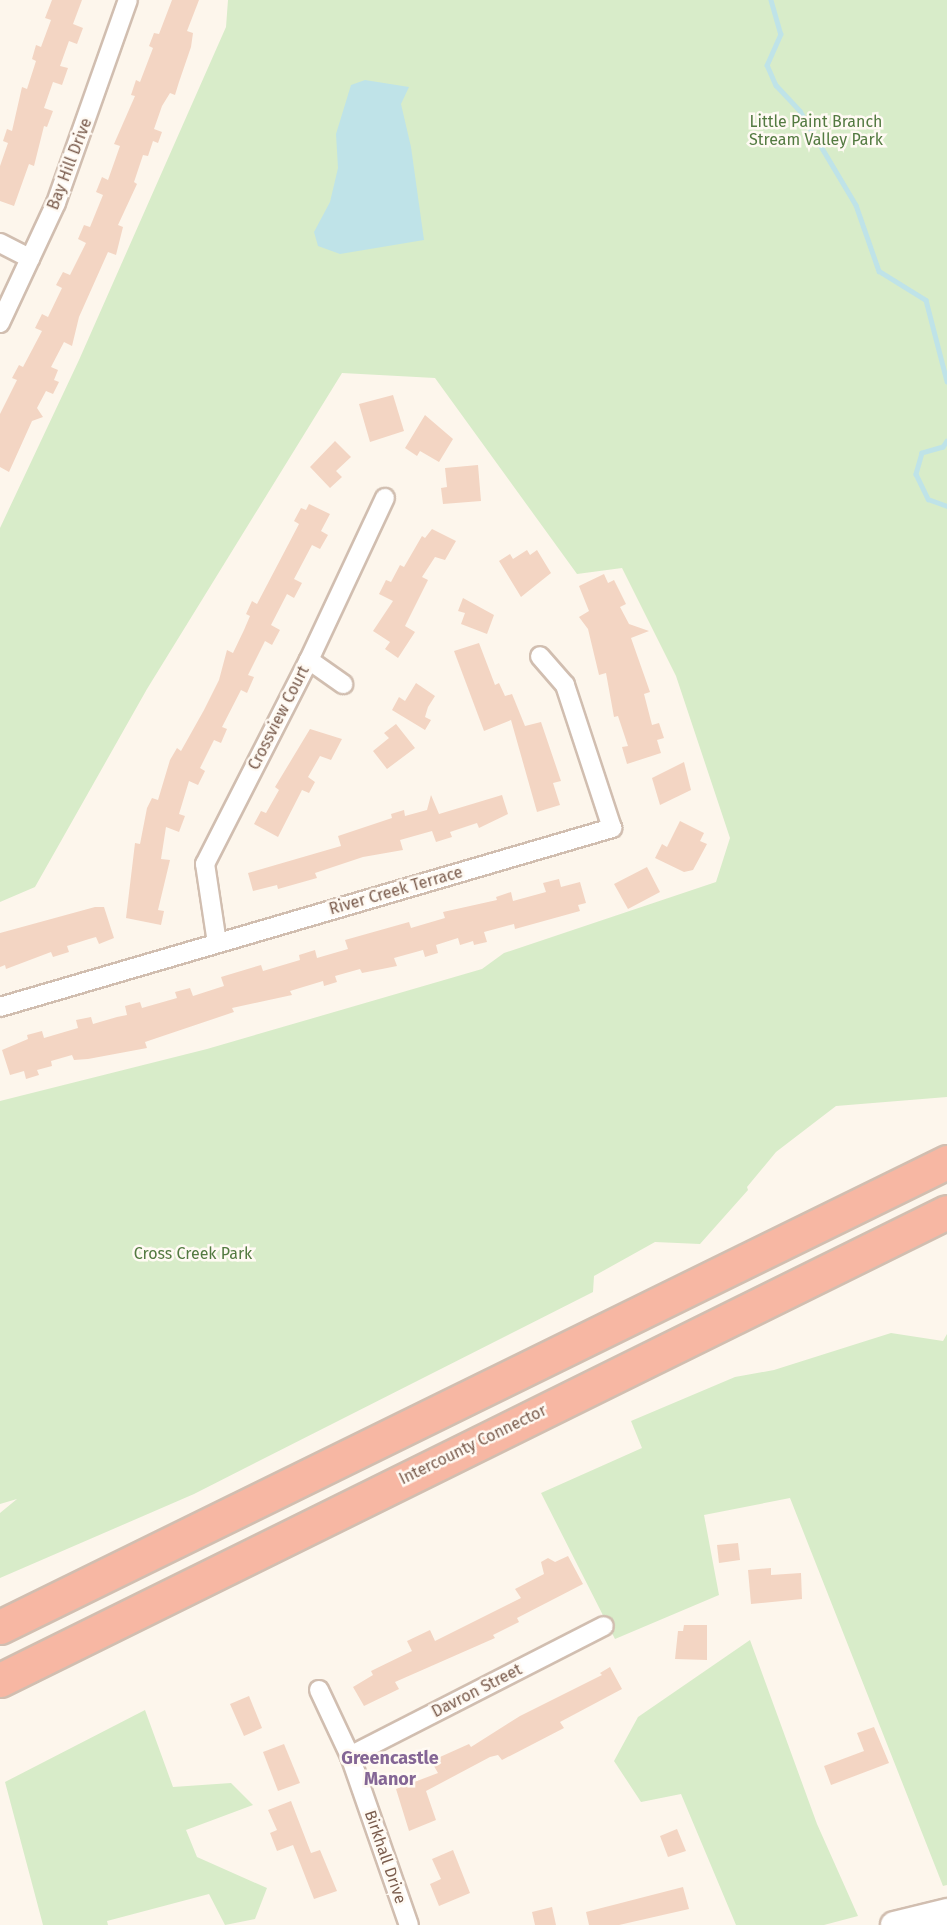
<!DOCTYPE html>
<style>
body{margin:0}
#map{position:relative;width:947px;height:1925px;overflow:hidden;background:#fdf6ec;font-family:"Fira Sans",sans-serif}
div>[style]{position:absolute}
.green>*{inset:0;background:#d8ecc9}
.water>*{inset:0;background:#bfe3e8}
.stream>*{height:4.5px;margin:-2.25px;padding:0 2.25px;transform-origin:2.25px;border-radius:2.25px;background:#bfe3e8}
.building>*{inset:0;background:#f3d5c3}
.roads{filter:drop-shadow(2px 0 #d1beb0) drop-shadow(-2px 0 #d1beb0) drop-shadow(0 2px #d1beb0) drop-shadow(0 -2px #d1beb0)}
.street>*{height:18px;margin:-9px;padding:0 9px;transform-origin:9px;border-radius:9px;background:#fff}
.secondary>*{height:26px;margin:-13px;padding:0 13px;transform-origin:13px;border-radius:13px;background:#fff}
.highway>*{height:33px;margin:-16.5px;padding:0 16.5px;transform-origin:16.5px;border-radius:16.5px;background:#f7b7a3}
span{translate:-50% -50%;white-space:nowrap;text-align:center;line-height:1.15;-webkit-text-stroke:5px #fffaf3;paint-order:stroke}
.park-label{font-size:16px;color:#537a41}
.street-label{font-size:16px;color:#7a5c4d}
.neighbourhood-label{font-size:18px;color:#846695;font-weight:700}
</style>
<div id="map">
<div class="green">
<i style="clip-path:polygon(228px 0,947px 0,947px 1097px,836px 1106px,776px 1152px,747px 1187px,748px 1190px,700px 1244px,655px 1242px,594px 1276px,593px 1292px,194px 1494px,0 1578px,0 1513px,17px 1499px,0 1504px,0 1101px,207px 1049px,482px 969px,504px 953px,716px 882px,730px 838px,676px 676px,622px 568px,577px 574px,435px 378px,342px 373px,147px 689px,35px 887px,0 902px,0 528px,79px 360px,226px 27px)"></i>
<i style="clip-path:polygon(891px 1333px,943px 1341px,947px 1334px,947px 1885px,943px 1886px,790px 1498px,704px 1515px,719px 1595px,615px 1639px,541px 1493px,642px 1448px,631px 1421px,735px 1377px,774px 1370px)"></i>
<i style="clip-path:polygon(750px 1640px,817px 1824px,858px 1916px,824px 1925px,736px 1925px,681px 1794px,641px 1802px,614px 1761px,638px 1717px)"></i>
<i style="clip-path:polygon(145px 1710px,173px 1787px,231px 1783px,253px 1805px,186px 1830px,197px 1857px,267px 1888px,255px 1919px,225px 1925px,209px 1894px,107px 1921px,108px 1925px,43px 1925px,5px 1782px)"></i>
</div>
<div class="water">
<i style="clip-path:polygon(365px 80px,409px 87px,401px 104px,411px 147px,424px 240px,340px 254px,318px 246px,314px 232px,330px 202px,338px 168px,336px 134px,351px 85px)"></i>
</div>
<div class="stream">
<i style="left:771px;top:0;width:35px;rotate:74deg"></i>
<i style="left:781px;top:34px;width:34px;rotate:114deg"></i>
<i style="left:767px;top:65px;width:22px;rotate:66deg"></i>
<i style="left:776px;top:85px;width:35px;rotate:47deg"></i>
<i style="left:800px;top:111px;width:109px;rotate:59.2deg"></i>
<i style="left:856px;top:205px;width:70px;rotate:70.8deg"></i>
<i style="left:879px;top:271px;width:55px;rotate:31.7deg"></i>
<i style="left:926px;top:300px;width:84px;rotate:75.5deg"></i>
<i style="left:947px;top:441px;width:7px;rotate:124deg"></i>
<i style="left:943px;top:447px;width:22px;rotate:164deg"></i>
<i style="left:922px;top:453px;width:22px;rotate:106deg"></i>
<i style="left:916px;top:474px;width:28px;rotate:64deg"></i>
<i style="left:928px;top:499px;width:20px;rotate:20deg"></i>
</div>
<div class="building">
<i style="clip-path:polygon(52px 0,82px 0,73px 24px,83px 28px,77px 44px,69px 41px,60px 66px,68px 68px,62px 85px,53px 82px,44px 108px,53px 111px,47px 127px,44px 126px,34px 166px,29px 164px,14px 206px,0 201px,0 166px,8px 143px,3px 141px,7px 129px,12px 131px,22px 87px,27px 89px,36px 61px,32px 59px,36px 45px,41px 47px,51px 20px,45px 18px)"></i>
<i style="clip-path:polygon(172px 0,199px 0,187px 31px,193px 33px,191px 47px,179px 82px,175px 95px,170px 93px,162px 106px,154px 129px,162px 132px,158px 143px,153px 141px,148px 156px,143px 155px,134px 182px,137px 184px,118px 225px,123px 227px,116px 255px,108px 252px,79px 317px,72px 346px,64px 342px,51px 367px,58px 370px,54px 380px,59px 382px,53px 394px,46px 391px,37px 408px,43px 417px,32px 421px,9px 472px,0 467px,0 414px,17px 380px,12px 378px,19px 365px,23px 367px,42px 331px,35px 328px,42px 314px,48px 317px,62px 288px,56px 285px,63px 272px,70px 275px,86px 243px,78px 239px,84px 225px,90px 227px,103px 195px,96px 192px,102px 177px,108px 180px,120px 146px,114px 144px,135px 96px,131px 95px,136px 80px,140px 82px,153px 48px,149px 46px,154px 33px,159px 34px)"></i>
<i style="clip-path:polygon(393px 395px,404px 431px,370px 442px,359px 404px)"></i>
<i style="clip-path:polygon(425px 415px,453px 439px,439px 462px,420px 451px,417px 456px,405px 448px)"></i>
<i style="clip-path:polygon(335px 441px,351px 457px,336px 471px,342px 477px,330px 488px,310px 467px)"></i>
<i style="clip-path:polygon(478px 465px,481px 501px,443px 504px,441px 488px,447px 487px,445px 468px)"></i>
<i style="clip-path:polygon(309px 504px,330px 514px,321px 531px,328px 535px,320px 549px,312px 545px,294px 579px,302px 583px,294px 598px,287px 594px,271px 625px,280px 630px,272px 645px,265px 641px,248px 675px,254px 677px,247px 693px,241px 690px,222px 727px,227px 729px,221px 743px,214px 740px,200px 768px,205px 771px,198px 785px,189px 781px,179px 814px,185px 816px,179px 832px,166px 827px,161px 859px,170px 860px,158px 910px,164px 911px,161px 925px,126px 918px,135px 843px,140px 844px,147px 808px,152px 798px,158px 800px,170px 760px,177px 748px,181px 751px,204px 710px,219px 680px,227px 650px,233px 653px,244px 630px,250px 616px,246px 614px,252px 601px,257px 604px,299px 524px,294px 521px,301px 508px,306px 510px)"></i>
<i style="clip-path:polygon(432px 529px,456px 541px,445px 560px,435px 557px,422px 577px,428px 580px,405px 626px,415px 632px,398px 658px,385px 649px,390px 642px,373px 631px,393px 601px,379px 594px,386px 580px,391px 582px,400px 565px,404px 567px,422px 536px,425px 538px)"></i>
<i style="clip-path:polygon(527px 550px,530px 555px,537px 550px,551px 573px,521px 597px,499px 561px,510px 554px,513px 559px)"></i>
<i style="clip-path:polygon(604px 574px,608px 583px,614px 580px,626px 604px,620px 607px,629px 624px,649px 631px,631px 638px,650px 692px,644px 694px,652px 725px,659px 723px,664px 738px,657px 740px,661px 753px,627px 764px,622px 747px,628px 746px,618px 716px,614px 717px,606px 673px,599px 675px,588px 629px,579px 617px,589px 611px,579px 586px)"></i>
<i style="clip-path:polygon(463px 598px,494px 615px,487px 634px,461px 624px,465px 613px,458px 611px)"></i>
<i style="clip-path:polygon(479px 643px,495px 685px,499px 683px,505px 696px,512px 694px,525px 726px,541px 722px,561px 781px,553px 783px,560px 805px,537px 812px,511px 720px,484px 731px,454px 651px)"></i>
<i style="clip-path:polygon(416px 683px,435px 696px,428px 707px,425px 717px,431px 720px,425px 730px,392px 710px,399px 697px,405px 701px)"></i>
<i style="clip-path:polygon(396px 724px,415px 748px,387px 769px,373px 751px,389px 738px,384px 733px)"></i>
<i style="clip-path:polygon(310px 729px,342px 739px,331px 760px,320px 756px,308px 777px,315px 782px,309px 793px,302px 790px,278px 837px,254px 824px,261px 811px,266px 813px,279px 790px,275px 787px)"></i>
<i style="clip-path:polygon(684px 762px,691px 790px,660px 805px,652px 778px)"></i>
<i style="clip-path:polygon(431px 795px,439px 814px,502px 795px,508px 814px,479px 828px,477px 823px,450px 832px,452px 837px,436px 842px,432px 831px,400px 840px,403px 850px,363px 857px,315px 873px,317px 878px,278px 889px,277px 885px,253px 891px,248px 873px,341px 846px,338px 836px,392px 818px,391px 814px,404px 810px,405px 816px,427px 810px)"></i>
<i style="clip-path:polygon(680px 821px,704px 833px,700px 841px,707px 844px,693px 870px,684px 872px,655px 858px,662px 844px,667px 847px)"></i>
<i style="clip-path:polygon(647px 867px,660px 892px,628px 909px,614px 884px)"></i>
<i style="clip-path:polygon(559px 879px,561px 887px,580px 882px,586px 903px,578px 905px,580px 911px,515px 929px,514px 924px,484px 932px,487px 942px,474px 945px,473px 941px,460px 945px,458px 938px,436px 945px,438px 953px,425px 957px,423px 950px,394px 958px,397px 966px,362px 973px,360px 969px,335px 976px,337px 982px,324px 986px,323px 981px,290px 991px,292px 995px,232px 1008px,234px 1012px,145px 1042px,147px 1048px,88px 1059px,74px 1060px,72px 1055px,51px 1061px,52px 1066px,37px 1070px,39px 1075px,26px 1079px,24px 1071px,10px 1075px,2px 1050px,28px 1039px,27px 1035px,42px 1031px,44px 1038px,78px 1028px,76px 1020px,91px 1017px,93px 1024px,117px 1017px,127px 1015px,125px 1006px,140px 1002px,142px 1008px,177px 998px,175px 992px,190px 988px,193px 996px,224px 986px,221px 977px,261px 965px,263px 971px,300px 960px,299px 955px,315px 950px,317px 958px,348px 949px,345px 940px,409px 922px,411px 928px,445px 918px,443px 912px,497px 900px,496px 897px,511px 892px,513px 901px,546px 892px,543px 883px)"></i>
<i style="clip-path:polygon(95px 907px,104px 907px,114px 938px,99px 944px,96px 937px,89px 939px,67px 946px,69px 952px,53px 957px,51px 952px,6px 969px,5px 965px,0 967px,0 933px)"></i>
<i style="clip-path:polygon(738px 1543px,740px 1560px,719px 1563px,717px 1545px)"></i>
<i style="clip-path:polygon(568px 1556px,583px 1584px,517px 1618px,519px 1622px,493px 1635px,495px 1638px,395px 1682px,399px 1689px,364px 1706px,353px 1687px,373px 1675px,371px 1671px,412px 1651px,407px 1641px,430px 1630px,435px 1641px,521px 1598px,515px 1589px,544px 1574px,541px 1562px,548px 1558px,555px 1562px)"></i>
<i style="clip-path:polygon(771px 1568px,771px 1575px,801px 1573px,802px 1599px,751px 1604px,748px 1570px)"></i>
<i style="clip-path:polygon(684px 1625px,707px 1625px,707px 1660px,675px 1659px,678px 1631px,683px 1631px)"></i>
<i style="clip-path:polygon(610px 1667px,622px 1689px,560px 1722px,564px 1728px,502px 1760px,498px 1755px,490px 1757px,426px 1791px,436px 1820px,409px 1831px,396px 1789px,438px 1773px,431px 1761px,469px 1744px,471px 1747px,520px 1716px,602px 1675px,600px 1673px)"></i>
<i style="clip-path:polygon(249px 1696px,262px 1728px,244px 1736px,230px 1704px)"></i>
<i style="clip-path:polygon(874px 1727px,889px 1763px,831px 1785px,824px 1766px,864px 1751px,857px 1733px)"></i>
<i style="clip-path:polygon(284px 1744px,300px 1783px,278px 1791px,263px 1752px)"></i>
<i style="clip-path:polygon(291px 1801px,311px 1853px,320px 1850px,337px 1891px,314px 1899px,293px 1845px,277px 1851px,270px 1833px,277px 1830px,268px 1810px)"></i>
<i style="clip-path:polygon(677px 1829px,686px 1851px,668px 1857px,660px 1836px)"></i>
<i style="clip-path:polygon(453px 1850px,470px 1893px,439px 1906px,430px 1884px,441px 1879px,432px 1859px)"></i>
<i style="clip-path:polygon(683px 1887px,689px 1909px,619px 1925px,589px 1925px,586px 1912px)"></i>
<i style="clip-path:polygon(552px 1907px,556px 1925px,535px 1925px,532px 1912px)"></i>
</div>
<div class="roads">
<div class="street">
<i style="left:0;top:243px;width:34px;rotate:27deg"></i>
<i style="left:0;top:323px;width:132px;rotate:-65deg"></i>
<i style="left:56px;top:203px;width:215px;rotate:-70.5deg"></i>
<i style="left:309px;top:660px;width:42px;rotate:35.2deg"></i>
<i style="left:217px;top:943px;width:80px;rotate:-98.6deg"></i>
<i style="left:205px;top:864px;width:229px;rotate:-63deg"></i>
<i style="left:309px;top:660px;width:179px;rotate:-64.9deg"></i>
<i style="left:0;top:1007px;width:638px;rotate:-16.3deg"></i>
<i style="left:612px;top:828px;width:151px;rotate:-108.2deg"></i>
<i style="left:565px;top:685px;width:38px;rotate:-131deg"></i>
<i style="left:319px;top:1690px;width:73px;rotate:64.8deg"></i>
<i style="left:350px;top:1756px;width:179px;rotate:70.8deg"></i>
<i style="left:350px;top:1756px;width:285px;rotate:-27.1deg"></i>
</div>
<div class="secondary">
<i style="left:894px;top:1925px;width:55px;rotate:-13.8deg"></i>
</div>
<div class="highway">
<i style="left:0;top:1627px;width:1055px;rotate:-26.15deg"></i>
<i style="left:0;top:1680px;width:1056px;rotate:-26.3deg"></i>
</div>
</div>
<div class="park-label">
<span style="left:816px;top:131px">Little Paint Branch<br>Stream Valley Park</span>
<span style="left:193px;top:1254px">Cross Creek Park</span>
</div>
<div class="street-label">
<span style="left:70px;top:164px;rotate:-69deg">Bay Hill Drive</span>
<span style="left:279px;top:718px;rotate:-63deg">Crossview Court</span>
<span style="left:396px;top:891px;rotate:-16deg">River Creek Terrace</span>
<span style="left:473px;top:1445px;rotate:-26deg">Intercounty Connector</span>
<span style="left:477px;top:1691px;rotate:-27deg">Davron Street</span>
<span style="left:385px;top:1857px;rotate:71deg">Birkhall Drive</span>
</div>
<div class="neighbourhood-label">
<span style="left:390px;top:1769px">Greencastle<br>Manor</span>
</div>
</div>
